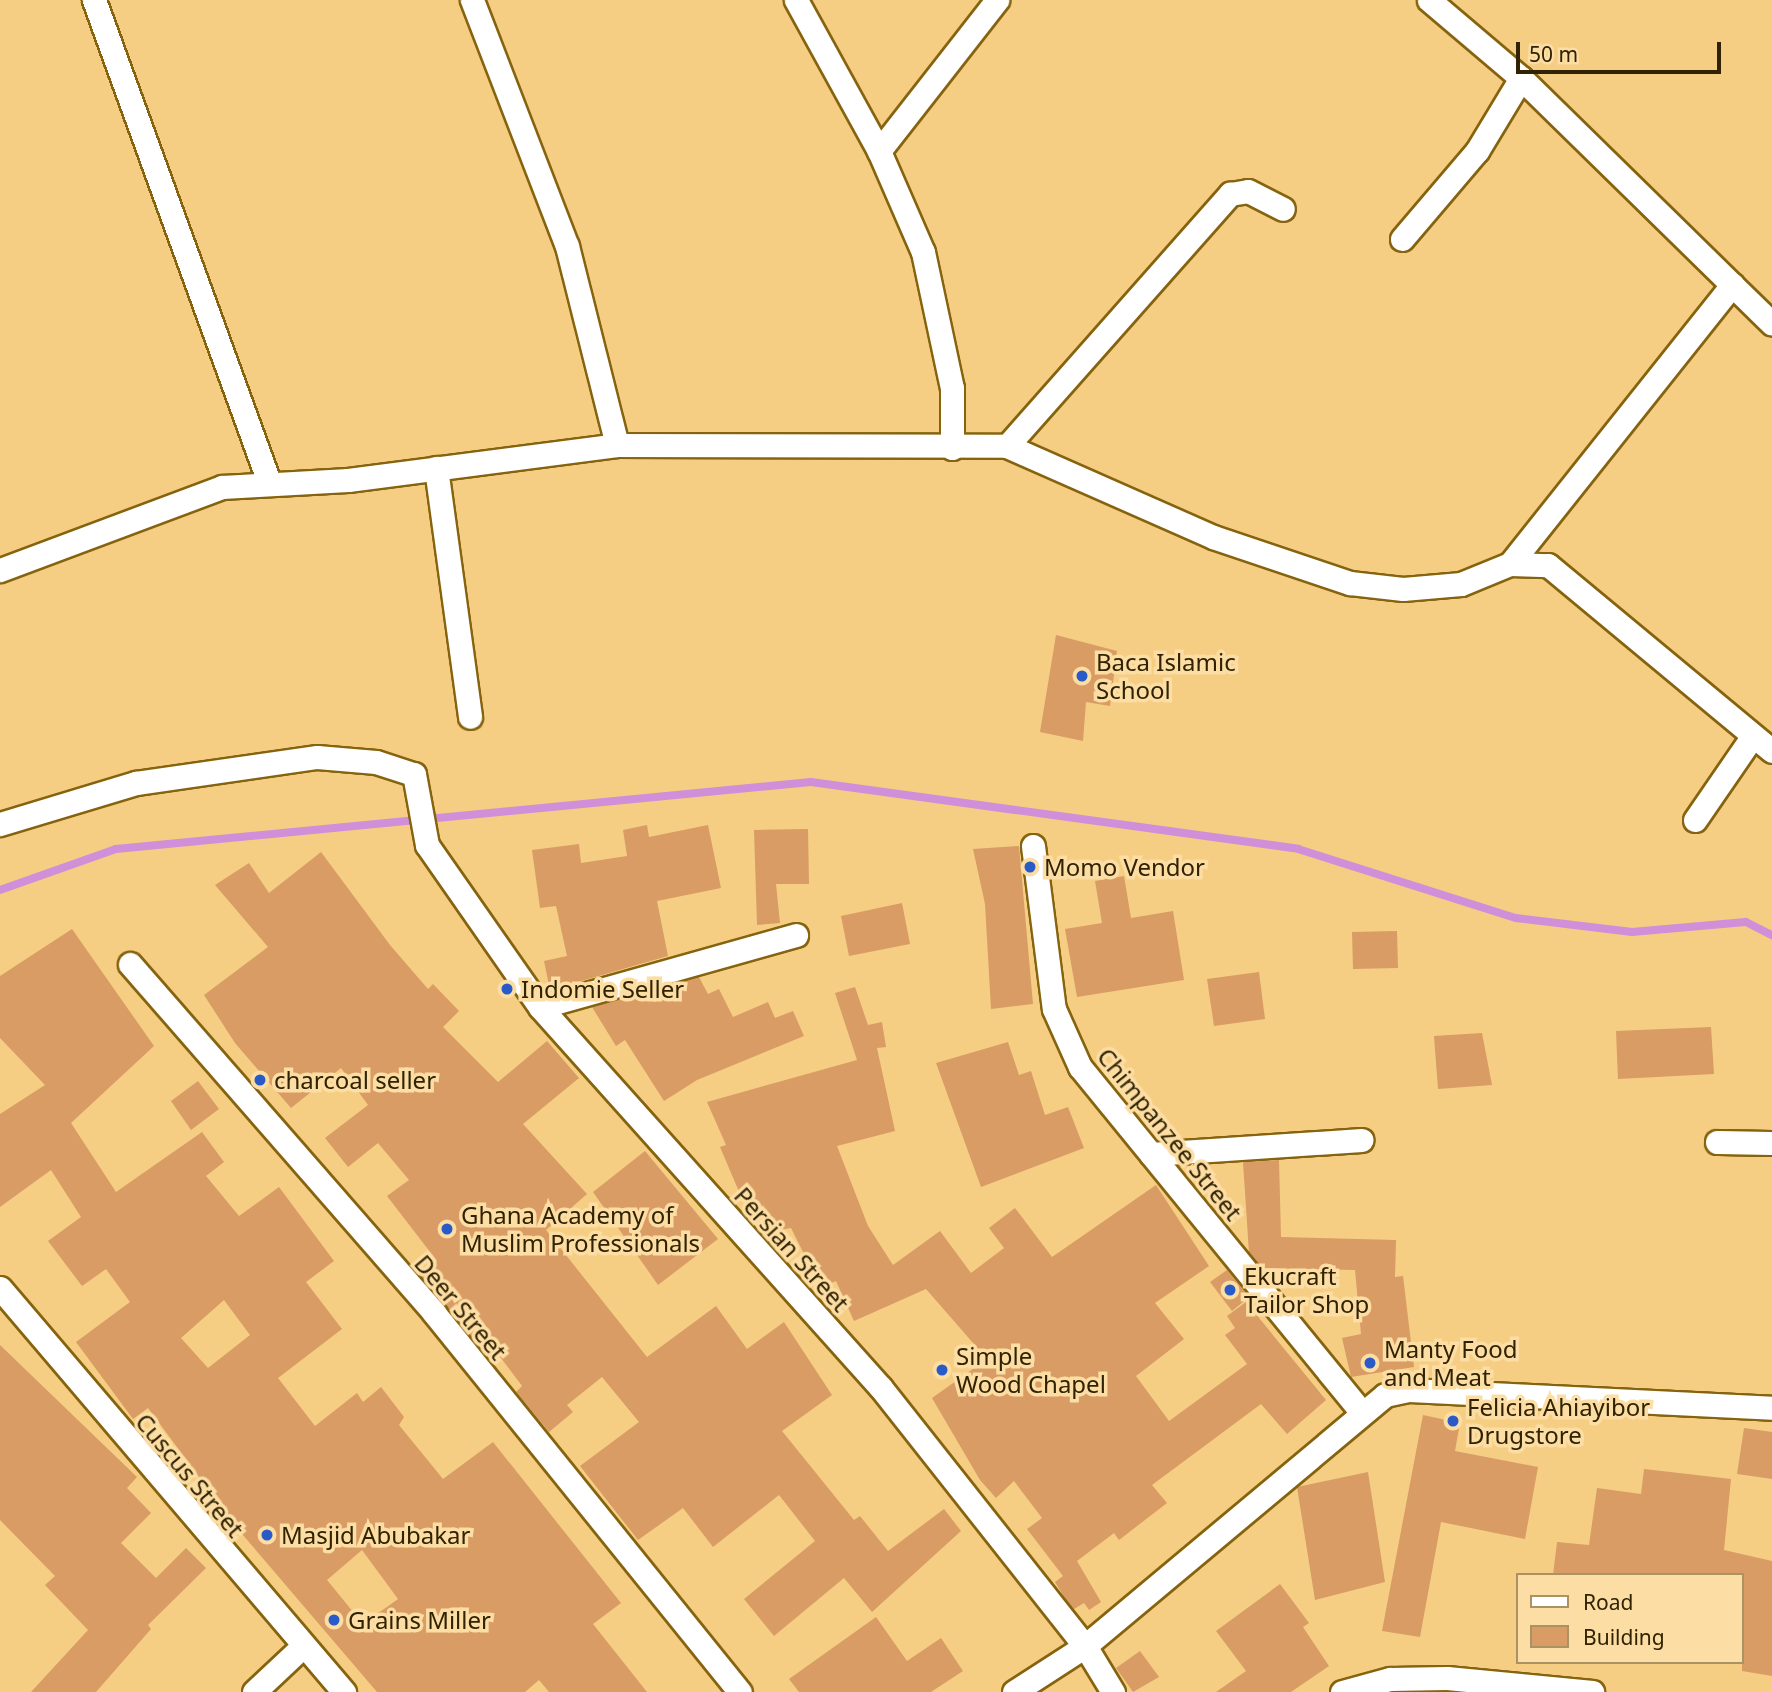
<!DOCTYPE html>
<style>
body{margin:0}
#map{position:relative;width:1772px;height:1692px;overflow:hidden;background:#f5ce84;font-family:"Noto Sans",sans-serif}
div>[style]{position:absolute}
.stream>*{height:8px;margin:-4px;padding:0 4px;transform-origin:4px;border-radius:4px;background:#d18ed9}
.building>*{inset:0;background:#d89c64}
.roads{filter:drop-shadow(2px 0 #86630e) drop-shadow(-2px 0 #86630e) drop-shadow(0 2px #86630e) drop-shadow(0 -2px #86630e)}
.minor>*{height:23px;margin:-11.5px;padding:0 11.5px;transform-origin:11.5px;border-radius:11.5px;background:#fff}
.dots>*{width:19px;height:19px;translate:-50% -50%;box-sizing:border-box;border:4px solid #fcdda3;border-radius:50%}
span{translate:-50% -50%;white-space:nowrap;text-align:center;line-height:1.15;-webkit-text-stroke:7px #fcdda3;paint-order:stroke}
.poi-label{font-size:24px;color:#302202}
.left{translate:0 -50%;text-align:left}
.street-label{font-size:24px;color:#302202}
.legend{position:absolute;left:1516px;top:1573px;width:228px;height:91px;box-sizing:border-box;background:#fcdda3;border:2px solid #aa9263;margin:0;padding:9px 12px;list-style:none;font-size:21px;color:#302202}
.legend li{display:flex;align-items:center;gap:14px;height:35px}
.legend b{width:35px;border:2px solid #aa9263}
.scale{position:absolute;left:1516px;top:42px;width:205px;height:32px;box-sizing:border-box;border:4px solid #302202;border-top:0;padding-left:9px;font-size:21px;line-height:24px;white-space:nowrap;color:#302202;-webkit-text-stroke:5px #fcdda3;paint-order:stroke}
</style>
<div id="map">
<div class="stream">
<i style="left:0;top:890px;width:123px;rotate:-19.5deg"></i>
<i style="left:116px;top:849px;width:698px;rotate:-5.51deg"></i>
<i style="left:811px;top:782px;width:492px;rotate:7.8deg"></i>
<i style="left:1298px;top:849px;width:229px;rotate:17.6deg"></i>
<i style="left:1516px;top:918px;width:117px;rotate:6.9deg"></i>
<i style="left:1632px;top:932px;width:114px;rotate:-5deg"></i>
<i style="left:1746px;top:922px;width:29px;rotate:27deg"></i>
</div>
<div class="building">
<i style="clip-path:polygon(1056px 635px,1117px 651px,1110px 706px,1086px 702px,1083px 741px,1040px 732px)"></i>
<i style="clip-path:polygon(647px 825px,649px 837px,708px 825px,721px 888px,657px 901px,668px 956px,550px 990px,544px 961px,567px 956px,556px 906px,540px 908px,532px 850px,579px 844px,581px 863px,627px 856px,623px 830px)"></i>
<i style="clip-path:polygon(808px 829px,809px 884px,776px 884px,780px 923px,757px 925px,754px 830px)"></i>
<i style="clip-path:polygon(1019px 846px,1033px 1004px,991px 1009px,985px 904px,973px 849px)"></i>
<i style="clip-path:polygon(321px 852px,390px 945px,428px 989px,433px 984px,459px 1011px,443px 1027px,498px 1082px,547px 1041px,579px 1078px,523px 1124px,587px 1194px,546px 1230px,647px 1357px,716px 1306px,747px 1349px,784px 1322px,832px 1395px,782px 1431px,854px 1520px,860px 1516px,888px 1551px,944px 1509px,961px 1531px,872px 1612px,844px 1578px,774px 1636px,744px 1599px,815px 1541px,779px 1495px,713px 1547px,683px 1508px,638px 1540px,580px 1466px,639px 1422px,602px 1377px,567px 1405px,573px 1412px,549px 1432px,516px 1392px,522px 1386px,492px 1346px,484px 1352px,420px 1275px,437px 1261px,387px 1196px,409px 1180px,378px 1143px,348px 1167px,325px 1138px,368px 1105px,341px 1068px,291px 1108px,235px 1043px,204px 995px,268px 947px,215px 885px,249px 863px,269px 893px)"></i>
<i style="clip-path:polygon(1124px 876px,1131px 918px,1173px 911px,1184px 980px,1077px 997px,1065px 929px,1102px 923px,1095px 881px)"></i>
<i style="clip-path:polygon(902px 903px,910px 944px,849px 956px,841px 916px)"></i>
<i style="clip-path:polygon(evenodd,72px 929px,154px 1046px,71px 1123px,116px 1192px,202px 1132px,224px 1162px,206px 1176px,239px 1216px,279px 1187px,334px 1261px,306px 1282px,342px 1329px,278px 1378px,315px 1426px,357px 1393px,363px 1402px,381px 1387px,404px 1417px,399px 1425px,443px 1479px,493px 1442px,621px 1603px,593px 1624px,647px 1692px,549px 1692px,539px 1680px,525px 1692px,377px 1692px,231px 1521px,226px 1526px,199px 1496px,208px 1489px,148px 1408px,133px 1419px,76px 1342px,130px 1302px,106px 1269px,82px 1286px,48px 1241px,81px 1217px,51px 1170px,0 1207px,0 1114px,45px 1085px,0 1038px,0 976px,72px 929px,224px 1300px,250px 1335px,208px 1368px,181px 1338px,224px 1300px,72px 929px,362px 1550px,398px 1599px,363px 1624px,327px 1580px,362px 1550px)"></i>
<i style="clip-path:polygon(1397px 931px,1398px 968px,1353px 969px,1352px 932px)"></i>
<i style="clip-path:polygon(1259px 972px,1265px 1019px,1214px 1026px,1207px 979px)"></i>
<i style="clip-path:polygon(699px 977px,708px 994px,719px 989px,733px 1017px,768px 1002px,775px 1018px,793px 1011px,804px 1036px,697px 1080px,664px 1101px,625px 1040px,616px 1046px,592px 1007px)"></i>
<i style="clip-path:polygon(855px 987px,868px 1025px,882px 1022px,886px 1047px,877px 1048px,895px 1131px,837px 1146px,868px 1226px,893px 1265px,940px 1231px,971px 1273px,1004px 1248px,989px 1228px,1015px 1208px,1052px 1257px,1156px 1185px,1209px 1266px,1155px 1303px,1184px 1339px,1136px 1376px,1169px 1421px,1247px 1364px,1225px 1335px,1235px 1328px,1227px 1316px,1246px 1302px,1326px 1400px,1287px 1434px,1261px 1404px,1152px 1485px,1167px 1503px,1119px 1540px,1114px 1533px,1077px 1561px,1101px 1602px,1089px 1610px,1084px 1603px,1074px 1609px,1066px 1600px,1055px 1582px,1063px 1576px,1027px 1529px,1042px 1518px,1014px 1481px,996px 1498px,980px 1480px,932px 1398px,987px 1359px,926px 1289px,854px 1321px,836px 1281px,821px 1288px,791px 1228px,761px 1233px,747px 1191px,740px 1194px,720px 1147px,726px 1145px,707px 1102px,857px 1060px,835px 993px)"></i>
<i style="clip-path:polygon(1711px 1027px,1714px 1074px,1618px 1079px,1616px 1031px)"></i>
<i style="clip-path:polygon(1482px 1033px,1492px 1085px,1438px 1089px,1434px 1036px)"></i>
<i style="clip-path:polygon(1008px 1042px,1019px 1075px,1031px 1071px,1045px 1115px,1068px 1107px,1084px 1148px,981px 1187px,936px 1063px)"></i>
<i style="clip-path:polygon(198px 1081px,219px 1109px,191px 1130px,171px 1101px)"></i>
<i style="clip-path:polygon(645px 1151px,718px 1239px,658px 1285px,593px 1192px)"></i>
<i style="clip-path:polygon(1279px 1160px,1281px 1237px,1396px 1240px,1395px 1277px,1403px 1276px,1414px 1367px,1351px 1377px,1342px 1338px,1361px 1334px,1355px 1270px,1262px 1268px,1249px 1253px,1243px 1162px)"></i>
<i style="clip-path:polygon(1227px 1270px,1249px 1297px,1232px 1311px,1210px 1282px)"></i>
<i style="clip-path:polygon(0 1345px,137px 1477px,127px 1488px,151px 1513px,121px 1543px,156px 1578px,186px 1548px,206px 1568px,148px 1625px,151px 1629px,96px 1692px,31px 1692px,88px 1630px,45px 1585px,55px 1576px,0 1520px)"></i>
<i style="clip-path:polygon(1423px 1415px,1460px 1423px,1455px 1451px,1538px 1467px,1525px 1539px,1441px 1522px,1420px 1637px,1382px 1631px)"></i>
<i style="clip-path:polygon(1744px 1428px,1772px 1432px,1772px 1479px,1737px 1474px)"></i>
<i style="clip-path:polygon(1644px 1469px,1731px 1479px,1724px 1550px,1772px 1561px,1772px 1676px,1742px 1671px,1742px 1575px,1553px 1575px,1557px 1542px,1589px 1545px,1597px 1488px,1641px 1494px)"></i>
<i style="clip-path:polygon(1368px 1472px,1385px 1582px,1315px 1600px,1297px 1487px)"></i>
<i style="clip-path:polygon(1280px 1584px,1309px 1623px,1303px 1627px,1329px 1666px,1291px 1692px,1216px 1692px,1246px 1671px,1216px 1631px)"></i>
<i style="clip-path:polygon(876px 1617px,907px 1661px,941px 1638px,963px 1671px,931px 1692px,799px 1692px,789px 1679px)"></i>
<i style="clip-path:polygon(1140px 1651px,1159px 1677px,1133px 1692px,1116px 1668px)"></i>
</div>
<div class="roads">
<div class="minor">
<i style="left:94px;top:0;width:513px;rotate:70.05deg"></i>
<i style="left:472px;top:0;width:264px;rotate:68.9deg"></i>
<i style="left:567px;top:246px;width:205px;rotate:75.9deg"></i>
<i style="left:796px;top:0;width:172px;rotate:61.2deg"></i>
<i style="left:879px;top:151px;width:110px;rotate:66.5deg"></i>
<i style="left:923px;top:252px;width:139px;rotate:78deg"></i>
<i style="left:952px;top:388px;width:60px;rotate:90deg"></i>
<i style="left:1429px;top:0;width:121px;rotate:40.3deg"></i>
<i style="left:1521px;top:78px;width:351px;rotate:44.4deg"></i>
<i style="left:879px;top:151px;width:192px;rotate:-52deg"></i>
<i style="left:1402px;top:239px;width:116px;rotate:-49.6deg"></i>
<i style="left:1477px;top:151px;width:85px;rotate:-58.9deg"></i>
<i style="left:1007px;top:446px;width:337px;rotate:-48.5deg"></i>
<i style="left:1230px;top:194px;width:18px;rotate:-9deg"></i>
<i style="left:1248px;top:191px;width:39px;rotate:27deg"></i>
<i style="left:436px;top:468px;width:251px;rotate:82.2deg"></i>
<i style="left:1510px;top:564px;width:357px;rotate:-51.5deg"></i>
<i style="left:0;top:570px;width:237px;rotate:-20.5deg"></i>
<i style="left:222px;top:487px;width:126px;rotate:-3.2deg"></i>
<i style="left:348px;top:480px;width:271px;rotate:-7.4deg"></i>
<i style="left:617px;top:445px;width:390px;rotate:0.1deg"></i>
<i style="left:1007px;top:446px;width:225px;rotate:23.8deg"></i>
<i style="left:1213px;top:537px;width:145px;rotate:18.6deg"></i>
<i style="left:1350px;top:583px;width:53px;rotate:6.5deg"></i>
<i style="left:1403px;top:589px;width:58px;rotate:-4.9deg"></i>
<i style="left:1461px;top:584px;width:53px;rotate:-22.2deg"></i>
<i style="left:1510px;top:564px;width:38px;rotate:2deg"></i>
<i style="left:1548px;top:565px;width:291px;rotate:39.7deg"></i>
<i style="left:1695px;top:820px;width:101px;rotate:-55.5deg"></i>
<i style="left:0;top:824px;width:142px;rotate:-16.8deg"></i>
<i style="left:136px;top:783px;width:183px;rotate:-8.2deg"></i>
<i style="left:317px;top:757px;width:59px;rotate:4.8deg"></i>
<i style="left:376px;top:762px;width:40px;rotate:18deg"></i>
<i style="left:414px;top:774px;width:72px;rotate:79.6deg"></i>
<i style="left:427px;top:845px;width:198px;rotate:55.1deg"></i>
<i style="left:540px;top:1007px;width:511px;rotate:48.17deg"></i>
<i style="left:881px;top:1388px;width:329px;rotate:51.7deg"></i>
<i style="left:1085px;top:1646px;width:54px;rotate:58.7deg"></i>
<i style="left:1033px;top:846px;width:164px;rotate:82.7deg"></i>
<i style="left:1054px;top:1009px;width:64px;rotate:65.9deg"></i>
<i style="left:1080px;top:1067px;width:445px;rotate:50.8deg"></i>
<i style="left:130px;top:964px;width:463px;rotate:48.9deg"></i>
<i style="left:434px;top:1313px;width:487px;rotate:51.1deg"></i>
<i style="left:540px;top:1007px;width:266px;rotate:-15.7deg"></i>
<i style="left:1717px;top:1142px;width:55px;rotate:1deg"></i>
<i style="left:1151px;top:1154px;width:211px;rotate:-3.8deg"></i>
<i style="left:0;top:1288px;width:531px;rotate:49.59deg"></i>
<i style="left:254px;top:1692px;width:67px;rotate:-43.2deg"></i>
<i style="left:1014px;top:1692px;width:85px;rotate:-32.9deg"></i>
<i style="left:1085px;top:1646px;width:391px;rotate:-39.9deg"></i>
<i style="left:1385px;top:1395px;width:25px;rotate:-12deg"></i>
<i style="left:1409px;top:1390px;width:363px;rotate:2.8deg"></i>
<i style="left:1342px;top:1692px;width:50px;rotate:-15.2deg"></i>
<i style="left:1390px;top:1679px;width:57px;rotate:-1deg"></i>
<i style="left:1447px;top:1678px;width:146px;rotate:5.5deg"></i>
</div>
</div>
<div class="dots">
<i style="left:1082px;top:676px;background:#285ac8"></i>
<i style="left:1030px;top:867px;background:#285ac8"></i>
<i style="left:507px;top:989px;background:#285ac8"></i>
<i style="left:260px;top:1080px;background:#285ac8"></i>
<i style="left:447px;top:1229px;background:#285ac8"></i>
<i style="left:1230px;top:1290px;background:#285ac8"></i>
<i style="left:1370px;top:1363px;background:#285ac8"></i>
<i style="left:942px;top:1370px;background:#285ac8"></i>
<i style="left:1453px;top:1421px;background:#285ac8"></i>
<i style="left:267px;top:1535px;background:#285ac8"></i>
<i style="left:334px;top:1620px;background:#285ac8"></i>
</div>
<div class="poi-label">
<span class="left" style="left:1096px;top:676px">Baca Islamic<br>School</span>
<span class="left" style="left:1044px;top:867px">Momo Vendor</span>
<span class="left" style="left:521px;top:989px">Indomie Seller</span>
<span class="left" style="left:274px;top:1080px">charcoal seller</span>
<span class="left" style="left:461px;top:1229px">Ghana Academy of<br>Muslim Professionals</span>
<span class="left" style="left:1244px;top:1290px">Ekucraft<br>Tailor Shop</span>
<span class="left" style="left:1384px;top:1363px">Manty Food<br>and Meat</span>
<span class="left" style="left:956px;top:1370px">Simple<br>Wood Chapel</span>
<span class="left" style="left:1467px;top:1421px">Felicia Ahiayibor<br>Drugstore</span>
<span class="left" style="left:281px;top:1535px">Masjid Abubakar</span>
<span class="left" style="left:348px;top:1620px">Grains Miller</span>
</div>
<div class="street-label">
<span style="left:1170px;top:1134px;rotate:51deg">Chimpanzee Street</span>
<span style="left:792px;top:1249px;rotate:48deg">Persian Street</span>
<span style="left:461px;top:1307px;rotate:50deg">Deer Street</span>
<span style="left:190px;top:1475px;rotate:50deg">Cuscus Street</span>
</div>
<ul class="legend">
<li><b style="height:9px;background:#fff"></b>Road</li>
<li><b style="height:19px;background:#d89c64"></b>Building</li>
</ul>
<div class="scale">50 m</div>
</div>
